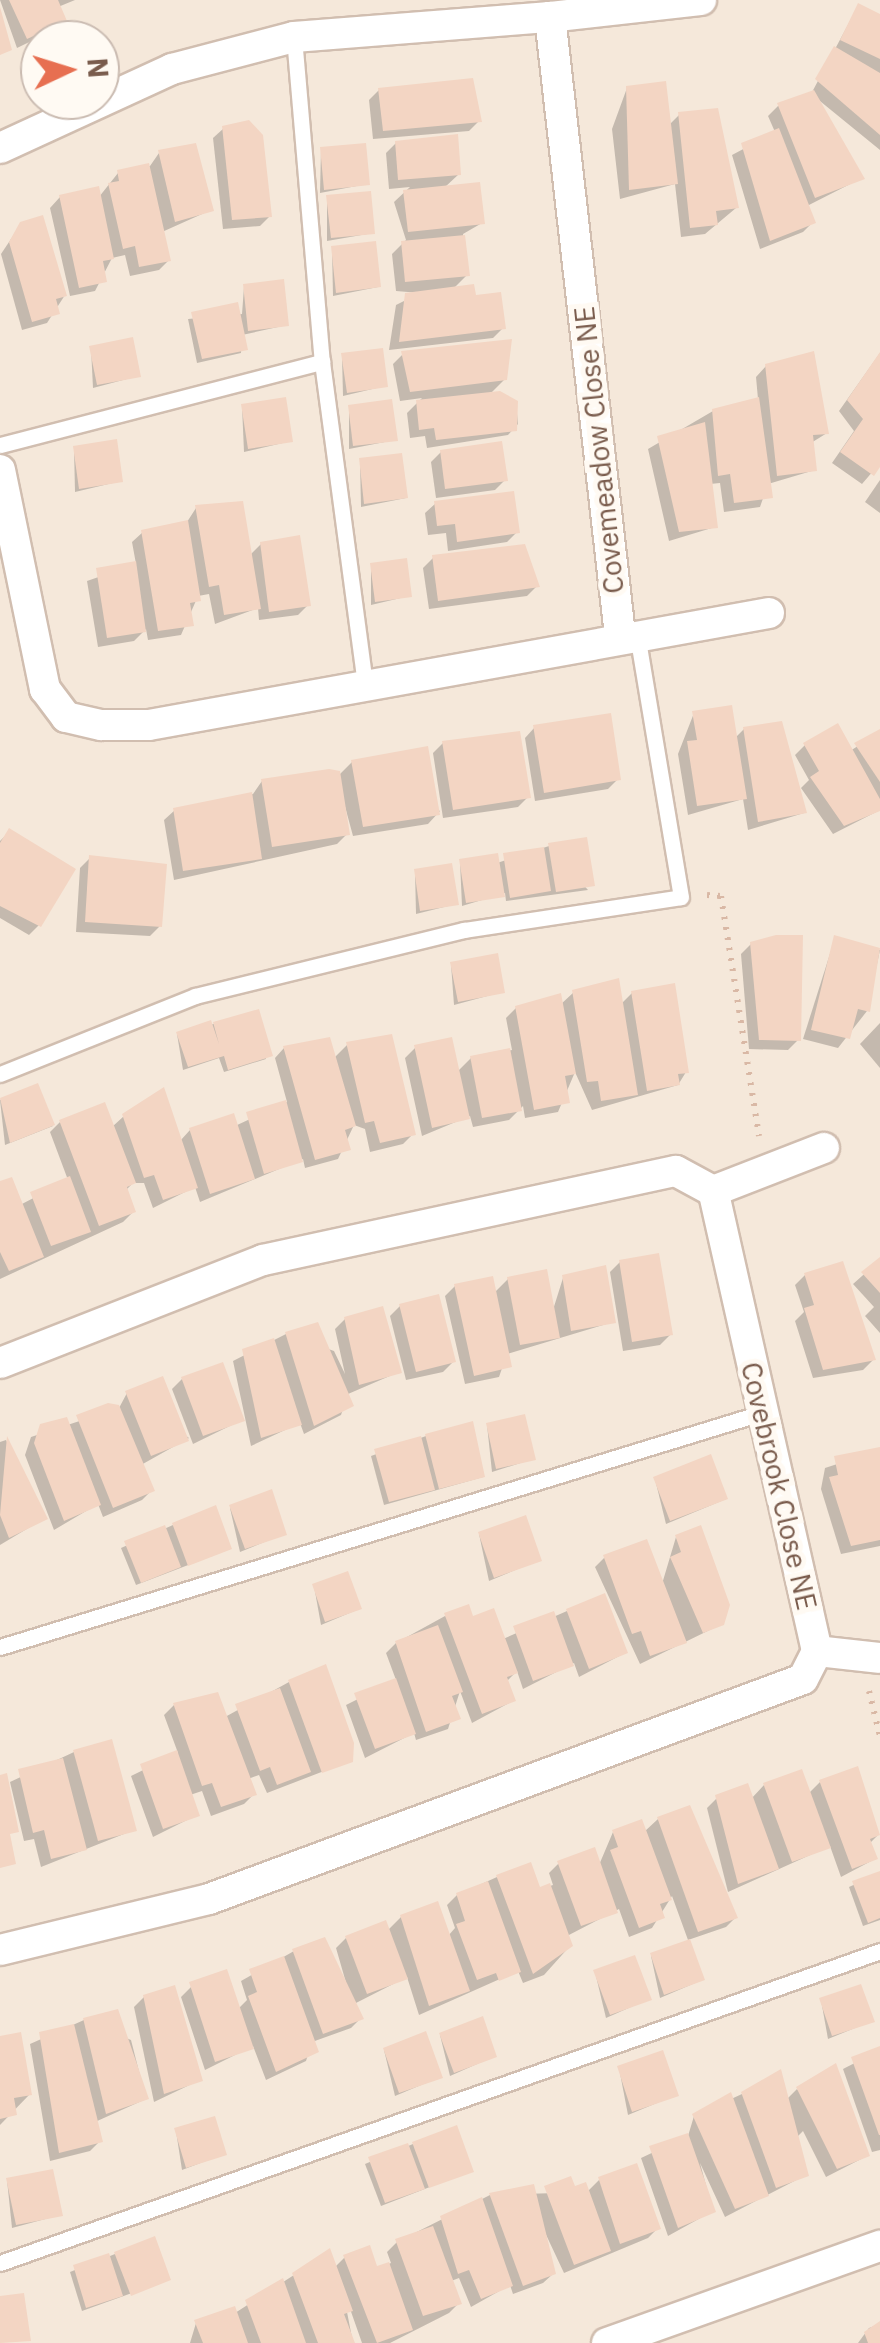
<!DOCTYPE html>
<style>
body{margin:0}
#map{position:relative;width:880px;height:2343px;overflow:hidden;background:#fdf6ec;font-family:"IBM Plex Sans",sans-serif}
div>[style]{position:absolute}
.residential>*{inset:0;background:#f5e8da}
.shadow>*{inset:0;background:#0003}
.building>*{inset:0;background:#f3d5c3}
.path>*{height:6px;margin-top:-3px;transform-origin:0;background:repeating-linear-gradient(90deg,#d9b8a5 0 2.5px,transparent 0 10.5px)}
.roads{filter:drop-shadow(2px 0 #d1beb0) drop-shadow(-2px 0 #d1beb0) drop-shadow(0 2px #d1beb0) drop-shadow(0 -2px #d1beb0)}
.service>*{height:15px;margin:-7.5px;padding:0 7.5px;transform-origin:7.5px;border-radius:7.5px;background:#fff}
.minor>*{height:30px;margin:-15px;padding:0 15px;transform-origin:15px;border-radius:15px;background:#fff}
span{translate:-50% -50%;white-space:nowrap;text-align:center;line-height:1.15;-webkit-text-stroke:10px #fffaf3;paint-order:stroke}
.street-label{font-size:28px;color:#7a5c4d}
.north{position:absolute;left:20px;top:20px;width:100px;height:100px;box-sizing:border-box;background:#fffaf3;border:2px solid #cabbb1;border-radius:50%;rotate:86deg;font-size:28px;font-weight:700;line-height:40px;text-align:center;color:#7a5c4d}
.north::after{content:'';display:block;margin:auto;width:35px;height:45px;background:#e76f51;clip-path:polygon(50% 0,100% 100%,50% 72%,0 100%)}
</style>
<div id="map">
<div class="residential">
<i style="clip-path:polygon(evenodd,0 0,880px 0,880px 2343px,0 2343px,0 0,40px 40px,100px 40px,100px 100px,40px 100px,40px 40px)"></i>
</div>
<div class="shadow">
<i style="clip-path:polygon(0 0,75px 0,58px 7px,64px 20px,54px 30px,17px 48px)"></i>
<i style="clip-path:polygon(858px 6px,880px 17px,880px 150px,815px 97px,862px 178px,807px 206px,813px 222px,803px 232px,760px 249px,732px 155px,775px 132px,768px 116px,778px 106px,811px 94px)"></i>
<i style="clip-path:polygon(627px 88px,669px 125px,679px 115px,736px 208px,705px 234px,681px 237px,675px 184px,620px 199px,612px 129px)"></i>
<i style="clip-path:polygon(379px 90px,479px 121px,469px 131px,373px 139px,369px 100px)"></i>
<i style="clip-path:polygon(224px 128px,270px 216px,260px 226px,223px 229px,213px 138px)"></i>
<i style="clip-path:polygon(396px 143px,459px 174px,444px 188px,482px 223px,463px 234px,467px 275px,452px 290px,503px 328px,493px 338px,389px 350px,396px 305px,420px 293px,396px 291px,392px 254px,406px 240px,394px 202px,410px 187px,389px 189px,386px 153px)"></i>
<i style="clip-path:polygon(321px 150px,367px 184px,320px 193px)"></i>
<i style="clip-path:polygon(159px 153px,211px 210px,162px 232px,169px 260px,159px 270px,130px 276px,125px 255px,112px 258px,95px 291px,70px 296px,50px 208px,60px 197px,99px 197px,118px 173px,150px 166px)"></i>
<i style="clip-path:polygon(327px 198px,373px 233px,327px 241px)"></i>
<i style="clip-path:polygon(21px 224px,65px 295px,47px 323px,22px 330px,1px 254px)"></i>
<i style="clip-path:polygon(332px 248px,378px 287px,333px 296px)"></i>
<i style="clip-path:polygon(244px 287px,287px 325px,242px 335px,241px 353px,197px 363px,188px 319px,242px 314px)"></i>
<i style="clip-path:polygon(91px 348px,138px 376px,93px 388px)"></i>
<i style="clip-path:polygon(880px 353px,880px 463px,862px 484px,832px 463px,854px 431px,839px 411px)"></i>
<i style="clip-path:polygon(403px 354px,505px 379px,489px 395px,516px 403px,518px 424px,508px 435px,427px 448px,425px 436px,410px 438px,407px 413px,422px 398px,400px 401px,393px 364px)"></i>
<i style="clip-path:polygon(814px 354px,827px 433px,811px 443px,815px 470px,768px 484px,760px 507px,724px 512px,720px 483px,710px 484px,715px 527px,669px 541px,648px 449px,713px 411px,758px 399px,756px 377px,766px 366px)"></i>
<i style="clip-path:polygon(342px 356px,385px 386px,343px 396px)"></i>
<i style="clip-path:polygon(242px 406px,291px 441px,244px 452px)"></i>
<i style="clip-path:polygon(349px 407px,395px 440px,349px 449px)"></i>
<i style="clip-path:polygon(74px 448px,121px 481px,75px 492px)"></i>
<i style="clip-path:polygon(441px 452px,505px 480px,495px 490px,436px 498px,431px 462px)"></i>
<i style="clip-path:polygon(360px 461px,406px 498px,361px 507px)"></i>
<i style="clip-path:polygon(880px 480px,880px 513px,865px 502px)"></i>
<i style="clip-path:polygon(436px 503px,517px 532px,507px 542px,448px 551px,446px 533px,428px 535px,425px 513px)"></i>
<i style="clip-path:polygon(196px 508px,249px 556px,261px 544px,308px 605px,298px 615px,259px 620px,258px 608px,215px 624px,209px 594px,198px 596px,181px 635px,148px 640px,146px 629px,134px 641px,98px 647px,87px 581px,136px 564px,132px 542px,143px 532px,187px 522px)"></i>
<i style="clip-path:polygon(433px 558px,537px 586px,527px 596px,429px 609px,423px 568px)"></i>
<i style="clip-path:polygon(371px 565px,409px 596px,371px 605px)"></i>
<i style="clip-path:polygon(694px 713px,735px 738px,744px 729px,804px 813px,748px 830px,743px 799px,688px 815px,678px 754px)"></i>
<i style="clip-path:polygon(535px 727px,618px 779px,608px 789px,535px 801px,525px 738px)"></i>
<i style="clip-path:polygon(880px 732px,880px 810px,833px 834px,801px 788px,809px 780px,795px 755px,805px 745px,850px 751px)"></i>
<i style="clip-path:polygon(443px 743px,528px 797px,518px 807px,443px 818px,433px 753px)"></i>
<i style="clip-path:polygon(352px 762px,440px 811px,428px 824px,353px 836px,340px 788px,347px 834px,337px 844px,174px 880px,164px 820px,175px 810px,253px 794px,262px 781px,338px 776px)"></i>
<i style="clip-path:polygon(10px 831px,39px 925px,29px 935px,0 918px,0 841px)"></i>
<i style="clip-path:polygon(549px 846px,588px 890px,506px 901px,505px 893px,462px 906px,460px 862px,497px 863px)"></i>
<i style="clip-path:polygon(90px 858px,160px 926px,150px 936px,76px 932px,80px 868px)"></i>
<i style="clip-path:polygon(415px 871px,456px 904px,416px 914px)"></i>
<i style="clip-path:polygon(835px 938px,880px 950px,867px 1011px,838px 1048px,803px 1039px)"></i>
<i style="clip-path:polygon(751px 944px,798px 1040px,788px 1050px,749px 1049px,741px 954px)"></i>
<i style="clip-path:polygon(451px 964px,502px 992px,454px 1005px)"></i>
<i style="clip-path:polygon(574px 992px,620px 1005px,632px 993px,686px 1072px,678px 1085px,592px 1110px,575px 1072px,558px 1112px,525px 1118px,523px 1106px,509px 1120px,473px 1127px,470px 1116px,422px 1136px,405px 1058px,415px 1048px,457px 1072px,471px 1058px,512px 1050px,506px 1018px,516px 1008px,560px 1005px)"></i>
<i style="clip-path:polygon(257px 1012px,266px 1059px,224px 1072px,219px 1058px,183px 1070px,177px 1034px)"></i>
<i style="clip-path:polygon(880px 1023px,880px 1068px,860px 1044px)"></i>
<i style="clip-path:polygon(347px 1045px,413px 1134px,403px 1144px,370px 1152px,365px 1129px,354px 1125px,338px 1159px,305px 1168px,303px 1159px,200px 1202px,195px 1187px,153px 1208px,144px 1183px,133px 1183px,126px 1190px,133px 1212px,123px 1222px,0 1279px,0 1182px,20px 1205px,68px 1180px,50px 1132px,60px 1122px,112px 1127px,124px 1116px,180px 1141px,190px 1130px,235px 1126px,287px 1102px,275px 1058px,284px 1048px,334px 1058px)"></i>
<i style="clip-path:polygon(36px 1086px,53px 1126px,5px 1145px,0 1100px)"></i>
<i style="clip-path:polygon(880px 1260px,880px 1333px,865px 1316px,874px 1307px,853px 1284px)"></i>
<i style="clip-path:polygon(620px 1262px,670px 1335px,660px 1345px,623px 1351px,610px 1272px)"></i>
<i style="clip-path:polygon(805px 1275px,873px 1360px,863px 1370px,813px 1378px,795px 1321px,804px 1312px,795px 1285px)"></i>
<i style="clip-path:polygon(563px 1278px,613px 1322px,507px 1354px,499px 1377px,465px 1384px,445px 1296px,455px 1286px,494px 1293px,508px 1279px,552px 1313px)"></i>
<i style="clip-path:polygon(400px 1306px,453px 1362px,443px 1372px,406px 1380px,390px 1316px)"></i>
<i style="clip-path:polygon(345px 1319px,399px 1372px,348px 1394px,341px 1415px,304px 1434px,300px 1423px,251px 1446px,233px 1361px,286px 1334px,334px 1351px,345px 1374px,335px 1329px)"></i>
<i style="clip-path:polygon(182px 1379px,242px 1420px,193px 1444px,172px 1389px)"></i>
<i style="clip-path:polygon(127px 1393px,189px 1438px,141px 1465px,152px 1490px,142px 1500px,103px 1517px,98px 1504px,54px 1530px,25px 1455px,31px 1437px,119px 1408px)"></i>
<i style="clip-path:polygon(487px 1425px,533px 1459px,492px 1472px)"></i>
<i style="clip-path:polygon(426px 1436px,483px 1477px,384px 1505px,371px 1456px)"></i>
<i style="clip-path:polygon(6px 1440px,45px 1518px,0 1545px,0 1442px)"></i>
<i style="clip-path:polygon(880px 1450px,880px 1546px,841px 1554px,821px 1489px,825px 1468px)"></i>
<i style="clip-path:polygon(655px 1479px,726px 1499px,666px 1524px)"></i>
<i style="clip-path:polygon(230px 1508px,284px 1534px,240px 1552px)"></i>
<i style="clip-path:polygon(173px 1525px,230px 1549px,136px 1585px,121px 1548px)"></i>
<i style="clip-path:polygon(479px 1534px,539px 1560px,489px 1581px)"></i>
<i style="clip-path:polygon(676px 1537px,722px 1624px,640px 1664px,595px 1567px,605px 1557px,662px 1584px)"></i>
<i style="clip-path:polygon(314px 1586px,359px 1609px,321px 1625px)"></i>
<i style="clip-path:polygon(567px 1611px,625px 1653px,579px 1677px,574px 1663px,523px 1689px,517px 1671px,506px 1682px,513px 1701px,472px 1723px,460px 1691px,448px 1729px,416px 1740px,414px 1733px,365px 1758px,346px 1705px,396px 1680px,386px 1653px,396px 1643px,445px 1616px,503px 1639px)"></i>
<i style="clip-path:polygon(289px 1682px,350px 1761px,267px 1793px,259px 1775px,248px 1779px,254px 1794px,244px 1804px,211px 1816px,202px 1791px,190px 1795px,197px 1815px,153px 1837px,131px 1776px,178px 1753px,164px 1715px,174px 1705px,225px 1717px)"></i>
<i style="clip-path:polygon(74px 1752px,134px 1830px,41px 1867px,34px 1839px,24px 1841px,10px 1782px)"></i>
<i style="clip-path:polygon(820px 1782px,879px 1834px,869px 1844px,875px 1859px,841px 1877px,830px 1846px,728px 1892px,707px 1808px,717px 1798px,751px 1799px,764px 1785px,808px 1794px)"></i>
<i style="clip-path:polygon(658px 1819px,736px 1917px,726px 1927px,688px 1940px,672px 1896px,652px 1928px,629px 1937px,619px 1909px,567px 1936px,570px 1946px,544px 1975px,523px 1983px,518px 1971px,419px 2015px,407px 1977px,354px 2004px,361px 2018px,351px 2028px,312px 2042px,306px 2061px,266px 2080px,253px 2046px,205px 2070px,181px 1997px,191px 1987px,238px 2009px,247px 2000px,241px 1981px,294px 1951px,349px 1993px,336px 1948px,346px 1938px,387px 1931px,401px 1917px,448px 1936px,455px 1928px,447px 1905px,457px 1895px,497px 1877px,538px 1890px,553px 1885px,549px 1873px,559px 1863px,599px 1865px,613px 1832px,644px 1832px)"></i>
<i style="clip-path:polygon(880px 1873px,880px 1920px,863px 1926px,849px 1887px)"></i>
<i style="clip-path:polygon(651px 1956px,702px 1980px,660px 1998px)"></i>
<i style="clip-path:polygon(595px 1972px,649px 1999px,606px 2018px)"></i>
<i style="clip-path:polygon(144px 1997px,200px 2080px,154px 2102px,134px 2007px)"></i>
<i style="clip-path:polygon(821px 2000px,872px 2021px,828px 2039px)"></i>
<i style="clip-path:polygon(84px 2020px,131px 2040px,146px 2099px,95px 2122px,100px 2141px,90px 2151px,50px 2161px,30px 2044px)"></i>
<i style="clip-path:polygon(440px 2035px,495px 2056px,450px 2076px)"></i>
<i style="clip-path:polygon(0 2038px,30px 2094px,0 2125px)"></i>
<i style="clip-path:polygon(384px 2050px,440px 2077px,395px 2096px)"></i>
<i style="clip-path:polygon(880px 2050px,880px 2150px,872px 2152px,843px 2069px)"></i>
<i style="clip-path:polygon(619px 2068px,676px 2095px,628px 2115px)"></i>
<i style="clip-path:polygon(797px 2089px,867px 2156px,826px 2177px,803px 2131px,794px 2140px,806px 2175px,725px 2217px,700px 2163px,713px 2211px,668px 2236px,641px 2158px,688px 2136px,694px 2116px,742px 2094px,788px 2098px)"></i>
<i style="clip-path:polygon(176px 2131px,224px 2154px,182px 2170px)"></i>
<i style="clip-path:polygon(413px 2144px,471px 2171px,381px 2206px,365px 2164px)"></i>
<i style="clip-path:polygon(600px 2179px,658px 2228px,648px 2238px,564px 2273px,541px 2224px,554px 2273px,543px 2283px,513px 2294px,510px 2285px,471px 2307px,459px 2278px,451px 2281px,459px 2303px,449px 2313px,390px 2343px,362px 2343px,342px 2286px,353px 2343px,190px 2343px,196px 2323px,235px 2313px,294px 2275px,333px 2269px,345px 2257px,376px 2269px,391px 2263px,387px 2252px,397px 2242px,490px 2195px,587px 2192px)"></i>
<i style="clip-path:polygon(7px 2180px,60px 2215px,12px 2228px)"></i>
<i style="clip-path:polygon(115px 2254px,168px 2280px,82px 2311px,70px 2272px)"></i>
<i style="clip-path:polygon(880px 2324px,880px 2343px,858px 2343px,869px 2328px)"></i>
</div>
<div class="building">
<i style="clip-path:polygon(9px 0,58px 0,67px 21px,27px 39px)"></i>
<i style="clip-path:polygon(858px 3px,880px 14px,880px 59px,840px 40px)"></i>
<i style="clip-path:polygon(0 7px,12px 50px,0 55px)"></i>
<i style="clip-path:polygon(834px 46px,880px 73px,880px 135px,815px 79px)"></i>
<i style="clip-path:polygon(473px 78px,482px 122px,383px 131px,378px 88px)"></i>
<i style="clip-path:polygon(666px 81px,678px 184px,629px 190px,626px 86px)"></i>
<i style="clip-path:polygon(814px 90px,865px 179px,815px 198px,777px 103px)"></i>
<i style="clip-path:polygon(718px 108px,739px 208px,716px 211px,718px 225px,690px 228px,678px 112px)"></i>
<i style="clip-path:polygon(249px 120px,263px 135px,272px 217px,232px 220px,222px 126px)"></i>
<i style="clip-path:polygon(779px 128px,816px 223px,770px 241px,741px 143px)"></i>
<i style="clip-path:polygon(458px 134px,461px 175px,398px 180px,395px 141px)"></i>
<i style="clip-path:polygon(196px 143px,214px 211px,175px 222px,158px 150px)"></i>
<i style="clip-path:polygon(366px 143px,370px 185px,324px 190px,320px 147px)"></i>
<i style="clip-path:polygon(149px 163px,171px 261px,139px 267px,135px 246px,123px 249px,108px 183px,119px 181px,117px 170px)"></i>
<i style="clip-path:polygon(480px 182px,485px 224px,408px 232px,403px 190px)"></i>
<i style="clip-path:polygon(99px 186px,114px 259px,103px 261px,107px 282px,79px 288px,59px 195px)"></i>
<i style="clip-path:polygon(371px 191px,375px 234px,331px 238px,326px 195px)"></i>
<i style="clip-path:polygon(43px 215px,67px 296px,56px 299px,60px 314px,32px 322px,9px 242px,20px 222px)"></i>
<i style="clip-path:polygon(465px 235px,470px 276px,405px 282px,401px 241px)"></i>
<i style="clip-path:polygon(376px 241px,381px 287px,336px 293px,331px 246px)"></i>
<i style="clip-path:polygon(284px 279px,289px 326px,248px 331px,243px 284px)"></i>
<i style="clip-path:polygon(474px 284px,476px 295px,501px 292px,506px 329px,399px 342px,405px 293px)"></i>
<i style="clip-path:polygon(238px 302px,248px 350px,202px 359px,191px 312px)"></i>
<i style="clip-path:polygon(133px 337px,141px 377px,97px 385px,89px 346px)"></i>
<i style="clip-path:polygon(512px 339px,507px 380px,410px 392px,401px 351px)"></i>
<i style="clip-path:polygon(383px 348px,388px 387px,347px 393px,341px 353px)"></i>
<i style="clip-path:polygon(814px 351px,829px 434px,813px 435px,817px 471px,777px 476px,765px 364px)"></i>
<i style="clip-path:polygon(880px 352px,880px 467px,874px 476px,840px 452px,863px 419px,847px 400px)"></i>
<i style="clip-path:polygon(500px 391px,518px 401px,517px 431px,436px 440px,434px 428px,419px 430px,416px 400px)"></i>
<i style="clip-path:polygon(286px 397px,293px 442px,248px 449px,241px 404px)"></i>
<i style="clip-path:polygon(759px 397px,773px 498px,734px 503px,730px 474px,718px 476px,712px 409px)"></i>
<i style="clip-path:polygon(392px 399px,398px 441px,353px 446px,348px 405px)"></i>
<i style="clip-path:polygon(705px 422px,718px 528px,679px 532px,657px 436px)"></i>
<i style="clip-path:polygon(117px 439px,123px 482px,79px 489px,73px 446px)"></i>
<i style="clip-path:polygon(502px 441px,508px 481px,445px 489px,440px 450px)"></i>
<i style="clip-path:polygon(402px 453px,408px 498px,364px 504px,359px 458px)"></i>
<i style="clip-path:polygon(514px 491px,520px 533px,457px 542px,455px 524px,437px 526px,434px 501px)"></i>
<i style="clip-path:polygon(243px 501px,261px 609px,224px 615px,219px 585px,209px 587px,195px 505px)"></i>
<i style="clip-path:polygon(188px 520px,201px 601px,190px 603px,194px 626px,158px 631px,141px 530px)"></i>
<i style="clip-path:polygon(300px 535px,311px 606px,269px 612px,260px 542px)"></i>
<i style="clip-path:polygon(525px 544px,540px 587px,438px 601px,432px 555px)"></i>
<i style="clip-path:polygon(407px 558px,412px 597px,375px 602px,370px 563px)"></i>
<i style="clip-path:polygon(136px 561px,146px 632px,107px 638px,96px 568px)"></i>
<i style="clip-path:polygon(732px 705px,747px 799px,697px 806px,687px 741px,697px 740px,692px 711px)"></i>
<i style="clip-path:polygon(611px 713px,621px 780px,544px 793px,533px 725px)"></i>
<i style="clip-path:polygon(782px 721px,807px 813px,758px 822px,743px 727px)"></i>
<i style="clip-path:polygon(838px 723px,880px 799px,880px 811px,844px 826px,810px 777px,819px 771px,803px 743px)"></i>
<i style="clip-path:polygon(880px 729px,880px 782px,854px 743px)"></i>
<i style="clip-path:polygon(520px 731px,531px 798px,453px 810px,442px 741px)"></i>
<i style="clip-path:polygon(428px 746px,440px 815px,363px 827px,351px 760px)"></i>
<i style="clip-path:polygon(329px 769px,340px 771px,350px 835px,272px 847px,261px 779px)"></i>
<i style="clip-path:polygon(252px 792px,262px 859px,183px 871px,173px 808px)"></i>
<i style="clip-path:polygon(9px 828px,76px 869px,41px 927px,0 906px,0 843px)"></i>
<i style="clip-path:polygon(587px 837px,595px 886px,556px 892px,548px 843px)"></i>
<i style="clip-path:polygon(544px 847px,551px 891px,510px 898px,503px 853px)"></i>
<i style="clip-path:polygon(498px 853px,505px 897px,466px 903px,459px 859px)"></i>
<i style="clip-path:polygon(89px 855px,167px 864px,162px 927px,85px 922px)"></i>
<i style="clip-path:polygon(452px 863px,459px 905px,420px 911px,414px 869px)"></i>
<i style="clip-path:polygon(776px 935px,803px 935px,801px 1041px,759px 1040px,750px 942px)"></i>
<i style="clip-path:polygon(834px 935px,880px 948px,870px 1012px,858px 1009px,850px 1039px,811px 1030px)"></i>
<i style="clip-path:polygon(498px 953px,505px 993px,458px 1002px,450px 962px)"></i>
<i style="clip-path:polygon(619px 978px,638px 1095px,601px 1101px,598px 1081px,587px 1082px,572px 990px)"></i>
<i style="clip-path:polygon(675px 983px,689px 1073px,678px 1074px,680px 1085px,647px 1091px,631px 991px)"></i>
<i style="clip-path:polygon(561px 993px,576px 1074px,565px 1076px,570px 1103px,534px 1110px,515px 1006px)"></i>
<i style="clip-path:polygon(259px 1009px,273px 1056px,228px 1070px,224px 1056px,188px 1067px,176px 1032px,211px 1020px,219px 1044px,213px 1022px)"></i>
<i style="clip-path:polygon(392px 1034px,416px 1135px,380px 1143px,374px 1121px,365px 1123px,346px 1042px)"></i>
<i style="clip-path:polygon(330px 1037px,356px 1126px,345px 1130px,351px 1150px,315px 1160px,283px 1046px)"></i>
<i style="clip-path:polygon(452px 1037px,470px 1119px,432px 1128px,414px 1045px)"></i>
<i style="clip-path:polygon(510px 1048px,522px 1111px,482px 1118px,470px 1056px)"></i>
<i style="clip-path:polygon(38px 1083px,55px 1125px,10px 1143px,0 1098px)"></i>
<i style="clip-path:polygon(164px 1087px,198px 1188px,163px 1200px,154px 1175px,144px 1178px,122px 1114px)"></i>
<i style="clip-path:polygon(286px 1100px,303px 1162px,264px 1174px,246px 1112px)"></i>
<i style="clip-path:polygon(105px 1102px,136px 1183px,127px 1187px,136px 1212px,99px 1226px,59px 1120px)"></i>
<i style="clip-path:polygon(234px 1113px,255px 1179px,210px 1194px,189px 1128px)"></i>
<i style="clip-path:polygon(70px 1176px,91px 1232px,51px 1246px,30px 1192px)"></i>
<i style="clip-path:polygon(12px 1177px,44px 1257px,9px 1271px,0 1252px,0 1181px)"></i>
<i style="clip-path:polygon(659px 1253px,673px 1335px,632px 1342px,619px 1260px)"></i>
<i style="clip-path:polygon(880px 1257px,880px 1293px,861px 1272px)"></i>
<i style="clip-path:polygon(843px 1261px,876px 1360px,823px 1370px,804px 1308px,814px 1305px,804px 1273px)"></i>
<i style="clip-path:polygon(606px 1265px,616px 1323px,571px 1331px,562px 1275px)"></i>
<i style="clip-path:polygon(547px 1269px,560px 1338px,520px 1345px,507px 1277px)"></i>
<i style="clip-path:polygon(493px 1276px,512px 1367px,474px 1376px,454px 1284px)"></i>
<i style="clip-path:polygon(439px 1294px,456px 1362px,416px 1372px,399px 1304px)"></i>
<i style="clip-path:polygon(383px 1306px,402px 1373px,359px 1385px,344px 1317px)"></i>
<i style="clip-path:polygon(318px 1322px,354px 1406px,314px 1426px,285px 1332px)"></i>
<i style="clip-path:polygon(274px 1338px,302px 1425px,261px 1438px,242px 1349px)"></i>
<i style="clip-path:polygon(223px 1362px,245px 1421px,203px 1436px,181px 1377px)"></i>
<i style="clip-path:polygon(163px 1376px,189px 1441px,151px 1456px,125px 1391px)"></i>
<i style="clip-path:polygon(108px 1403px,119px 1405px,155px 1491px,113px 1508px,76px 1415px)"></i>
<i style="clip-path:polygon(525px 1414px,536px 1460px,496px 1469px,486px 1423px)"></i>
<i style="clip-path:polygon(67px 1417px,101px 1505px,64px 1521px,34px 1443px,40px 1424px)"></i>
<i style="clip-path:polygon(473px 1421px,485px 1477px,439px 1489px,425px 1434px)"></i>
<i style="clip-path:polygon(7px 1436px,48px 1519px,9px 1538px,0 1515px)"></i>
<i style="clip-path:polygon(421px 1436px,435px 1490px,389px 1502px,374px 1449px)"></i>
<i style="clip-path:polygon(880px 1447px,880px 1540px,851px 1546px,829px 1477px,838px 1475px,834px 1456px)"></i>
<i style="clip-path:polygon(711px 1454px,728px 1499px,670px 1521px,653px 1477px)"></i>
<i style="clip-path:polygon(272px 1489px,287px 1535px,245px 1549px,229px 1505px)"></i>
<i style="clip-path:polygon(216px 1505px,232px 1549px,188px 1566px,172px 1523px)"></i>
<i style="clip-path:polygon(526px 1515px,542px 1561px,494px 1578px,478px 1532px)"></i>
<i style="clip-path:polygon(165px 1525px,181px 1567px,141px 1583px,124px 1541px)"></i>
<i style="clip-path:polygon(701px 1525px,730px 1605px,724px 1625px,703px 1633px,670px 1557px,681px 1552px,675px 1535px)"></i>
<i style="clip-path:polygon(647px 1539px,687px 1643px,650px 1656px,641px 1631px,632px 1634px,603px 1555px)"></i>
<i style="clip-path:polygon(348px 1571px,362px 1609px,325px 1622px,312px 1584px)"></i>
<i style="clip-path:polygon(605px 1593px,628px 1653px,589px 1669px,566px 1609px)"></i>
<i style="clip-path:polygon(469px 1604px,473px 1616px,494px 1608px,518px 1673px,507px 1677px,516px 1701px,482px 1714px,444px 1613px)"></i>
<i style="clip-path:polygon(554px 1611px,574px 1666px,533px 1681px,513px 1626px)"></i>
<i style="clip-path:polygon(438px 1625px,463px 1692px,452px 1696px,461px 1719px,426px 1732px,395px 1641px)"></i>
<i style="clip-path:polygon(326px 1664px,354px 1743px,353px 1762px,322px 1773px,288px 1680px)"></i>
<i style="clip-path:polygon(396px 1678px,416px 1734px,375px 1749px,354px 1693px)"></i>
<i style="clip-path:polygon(280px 1688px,311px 1772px,277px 1785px,270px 1767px,260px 1771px,235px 1704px)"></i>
<i style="clip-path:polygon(218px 1692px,257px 1795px,221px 1807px,212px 1783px,202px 1786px,173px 1703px)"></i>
<i style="clip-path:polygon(112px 1739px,137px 1831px,98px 1841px,73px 1750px)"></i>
<i style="clip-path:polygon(177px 1750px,200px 1816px,163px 1829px,140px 1764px)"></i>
<i style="clip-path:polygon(63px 1758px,87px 1850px,51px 1859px,44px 1830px,33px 1833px,18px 1769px)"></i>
<i style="clip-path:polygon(858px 1766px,880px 1835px,870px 1839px,878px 1859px,852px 1869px,819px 1780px)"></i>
<i style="clip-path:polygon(802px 1769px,831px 1848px,792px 1862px,763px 1783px)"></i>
<i style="clip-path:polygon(7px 1773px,19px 1832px,10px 1834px,16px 1864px,0 1868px,0 1775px)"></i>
<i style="clip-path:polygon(748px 1783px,779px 1869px,738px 1884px,715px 1795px)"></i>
<i style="clip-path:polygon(690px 1805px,738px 1918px,698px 1932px,657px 1817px)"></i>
<i style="clip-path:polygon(642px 1819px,672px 1900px,660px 1904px,665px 1918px,639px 1928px,610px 1850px,618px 1847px,612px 1830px)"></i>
<i style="clip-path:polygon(595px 1847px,618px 1913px,581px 1926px,557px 1861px)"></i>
<i style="clip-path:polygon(531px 1862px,540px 1887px,550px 1883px,573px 1946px,533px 1974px,496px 1875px)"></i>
<i style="clip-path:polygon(880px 1871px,880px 1918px,868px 1923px,852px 1881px)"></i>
<i style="clip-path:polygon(488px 1881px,521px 1972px,499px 1981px,496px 1973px,477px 1980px,456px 1924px,465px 1921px,456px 1893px)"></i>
<i style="clip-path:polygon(438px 1901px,470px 1991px,429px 2006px,400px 1915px)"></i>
<i style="clip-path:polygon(386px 1920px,408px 1979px,367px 1994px,345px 1936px)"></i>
<i style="clip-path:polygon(325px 1937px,364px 2019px,323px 2034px,292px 1949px)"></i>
<i style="clip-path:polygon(690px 1939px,705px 1980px,664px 1995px,650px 1953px)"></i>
<i style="clip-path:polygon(635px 1955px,652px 2000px,610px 2015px,593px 1970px)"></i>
<i style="clip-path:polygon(284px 1956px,319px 2052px,276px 2072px,248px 1996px,257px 1992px,249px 1969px)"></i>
<i style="clip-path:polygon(227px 1969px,254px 2049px,215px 2062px,189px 1982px)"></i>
<i style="clip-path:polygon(861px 1984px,875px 2022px,832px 2036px,819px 1998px)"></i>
<i style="clip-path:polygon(175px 1985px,203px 2081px,164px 2094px,143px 1995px)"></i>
<i style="clip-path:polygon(118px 2009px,149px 2099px,106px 2114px,83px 2018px)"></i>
<i style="clip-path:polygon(483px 2016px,497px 2057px,454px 2073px,439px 2033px)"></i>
<i style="clip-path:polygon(74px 2024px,103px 2142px,59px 2153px,39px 2032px)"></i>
<i style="clip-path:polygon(426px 2031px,443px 2078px,399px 2093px,383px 2048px)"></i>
<i style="clip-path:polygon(21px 2032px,32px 2095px,14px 2098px,17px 2115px,0 2119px,0 2036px)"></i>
<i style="clip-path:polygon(880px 2046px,880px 2135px,879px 2135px,851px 2057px)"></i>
<i style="clip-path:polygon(663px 2050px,679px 2096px,632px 2112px,617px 2066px)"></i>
<i style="clip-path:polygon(836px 2063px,870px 2156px,837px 2169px,796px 2087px)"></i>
<i style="clip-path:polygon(781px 2069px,809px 2176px,776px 2188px,741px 2092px)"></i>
<i style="clip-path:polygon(731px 2092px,769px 2196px,735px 2209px,692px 2114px)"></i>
<i style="clip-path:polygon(215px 2116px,227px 2155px,186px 2168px,174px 2128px)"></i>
<i style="clip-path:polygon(457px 2125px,474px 2172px,429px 2188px,412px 2142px)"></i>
<i style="clip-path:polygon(688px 2133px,716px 2212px,678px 2228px,649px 2146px)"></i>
<i style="clip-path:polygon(408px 2143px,425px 2189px,385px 2203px,368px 2157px)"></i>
<i style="clip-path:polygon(637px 2163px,661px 2229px,620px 2244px,598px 2177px)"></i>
<i style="clip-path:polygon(53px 2169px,63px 2216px,16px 2225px,6px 2178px)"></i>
<i style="clip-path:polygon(571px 2176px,575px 2186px,586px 2182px,611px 2251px,574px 2265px,544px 2186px)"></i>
<i style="clip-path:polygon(534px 2184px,556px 2274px,523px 2286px,489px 2193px)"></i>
<i style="clip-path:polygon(482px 2197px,513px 2286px,481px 2299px,469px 2270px,458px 2274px,440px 2216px)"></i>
<i style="clip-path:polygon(433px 2226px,462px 2304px,423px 2316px,395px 2239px)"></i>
<i style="clip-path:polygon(155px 2236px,171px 2280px,131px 2296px,114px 2252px)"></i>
<i style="clip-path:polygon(370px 2245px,377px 2266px,389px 2262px,413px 2330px,377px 2343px,343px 2255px)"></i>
<i style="clip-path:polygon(330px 2248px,353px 2311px,344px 2314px,355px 2343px,318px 2343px,292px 2273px)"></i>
<i style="clip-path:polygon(109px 2253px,123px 2296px,86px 2308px,73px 2265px)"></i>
<i style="clip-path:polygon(283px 2278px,306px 2343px,261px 2343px,245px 2300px)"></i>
<i style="clip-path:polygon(24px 2293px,31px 2341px,0 2343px,0 2296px)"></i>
<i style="clip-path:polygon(235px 2306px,248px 2343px,203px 2343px,194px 2320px)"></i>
<i style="clip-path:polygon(880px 2321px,880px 2343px,868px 2343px,864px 2332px)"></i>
</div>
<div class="path">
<i style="left:707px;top:895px;width:14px;rotate:4deg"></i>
<i style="left:721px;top:896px;width:243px;rotate:81deg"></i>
<i style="left:869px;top:1691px;width:46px;rotate:76.3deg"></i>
</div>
<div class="roads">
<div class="service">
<i style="left:294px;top:37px;width:326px;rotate:85.1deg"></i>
<i style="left:322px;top:362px;width:326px;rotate:82.4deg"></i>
<i style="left:0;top:445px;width:333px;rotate:-14.5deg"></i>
<i style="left:0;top:1074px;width:210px;rotate:-21.8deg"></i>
<i style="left:195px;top:996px;width:277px;rotate:-13.8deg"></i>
<i style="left:464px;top:930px;width:219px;rotate:-8.6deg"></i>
<i style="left:681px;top:897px;width:268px;rotate:-99.5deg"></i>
<i style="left:0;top:1647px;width:796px;rotate:-17.09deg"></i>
<i style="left:0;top:2263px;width:934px;rotate:-19.52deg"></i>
</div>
<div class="minor">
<i style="left:550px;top:17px;width:152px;rotate:-6.4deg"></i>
<i style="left:0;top:148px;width:189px;rotate:-24.7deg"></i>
<i style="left:172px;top:69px;width:126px;rotate:-14.7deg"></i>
<i style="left:294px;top:37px;width:257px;rotate:-4.5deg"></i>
<i style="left:550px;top:17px;width:622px;rotate:83.54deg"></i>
<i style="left:0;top:470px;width:224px;rotate:78.4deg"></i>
<i style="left:45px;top:689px;width:35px;rotate:53deg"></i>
<i style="left:66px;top:717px;width:36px;rotate:13deg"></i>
<i style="left:101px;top:725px;width:48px"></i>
<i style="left:149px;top:725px;width:630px;rotate:-10.24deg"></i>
<i style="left:713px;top:1191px;width:119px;rotate:-21.2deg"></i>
<i style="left:0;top:1363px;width:282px;rotate:-21.4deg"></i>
<i style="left:263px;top:1260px;width:422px;rotate:-12.2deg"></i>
<i style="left:676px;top:1171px;width:42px;rotate:28.4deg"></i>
<i style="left:817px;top:1651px;width:63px;rotate:6.3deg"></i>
<i style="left:0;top:1950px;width:215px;rotate:-13.7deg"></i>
<i style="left:209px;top:1899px;width:633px;rotate:-20.32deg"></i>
<i style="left:803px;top:1679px;width:31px;rotate:-63deg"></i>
<i style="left:817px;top:1651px;width:472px;rotate:-102.7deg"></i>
<i style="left:607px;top:2343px;width:290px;rotate:-19.6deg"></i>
</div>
</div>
<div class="street-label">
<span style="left:599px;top:450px;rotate:-96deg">Covemeadow Close NE</span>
<span style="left:779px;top:1486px;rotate:77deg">Covebrook Close NE</span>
</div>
<div class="north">N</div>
</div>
